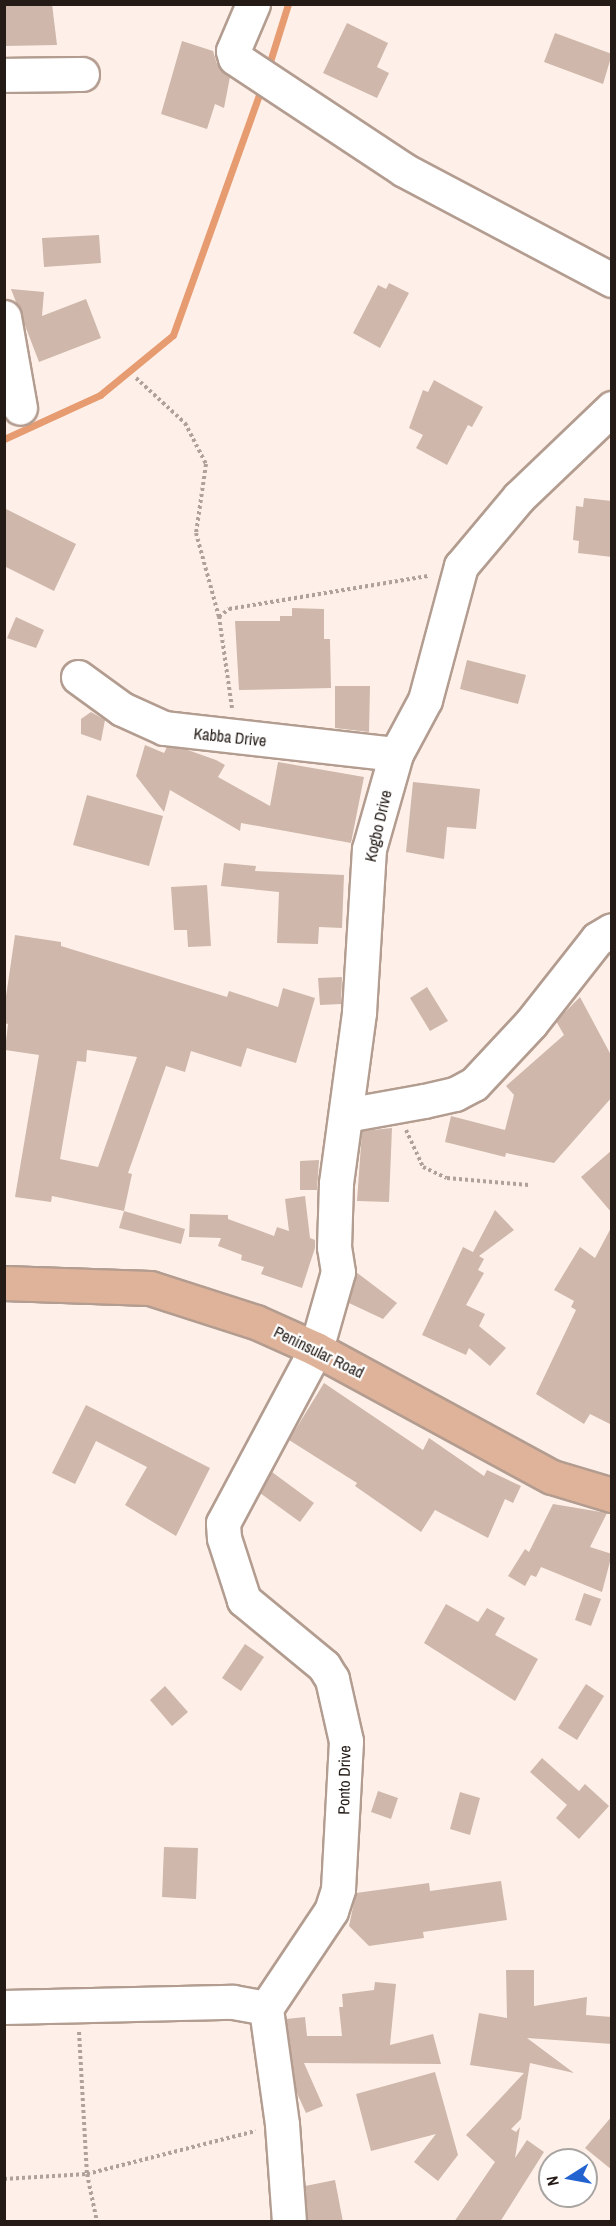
<!DOCTYPE html>
<style>
body{margin:0}
#map{position:relative;width:616px;height:2226px;overflow:hidden;background:#fef0e8;font-family:"Archivo Narrow",sans-serif}
div>[style]{position:absolute}
.stream>*{height:7px;margin:-3.5px;padding:0 3.5px;transform-origin:3.5px;border-radius:3.5px;background:#e69b70}
.building>*{inset:0;background:#cfb7ab}
.path>*{height:4px;margin-top:-2px;transform-origin:0;background:repeating-linear-gradient(90deg,#aea29b 0 3px,transparent 0 6px)}
.roads{filter:drop-shadow(2px 0 #b39c90) drop-shadow(-2px 0 #b39c90) drop-shadow(0 2px #b39c90) drop-shadow(0 -2px #b39c90)}
.minor>*{height:33px;margin:-16.5px;padding:0 16.5px;transform-origin:16.5px;border-radius:16.5px;background:#fff}
.major>*{height:33px;margin:-16.5px;padding:0 16.5px;transform-origin:16.5px;border-radius:16.5px;background:#dfb39a}
span{translate:-50% -50%;white-space:nowrap;text-align:center;line-height:1.15;-webkit-text-stroke:4.5px #fff;paint-order:stroke}
.street-label{font-size:16px;color:#241b16}
.frame{position:absolute;inset:0;border:6px solid #241b16;pointer-events:none}
.north{position:absolute;left:538px;top:2148px;width:60px;height:60px;box-sizing:border-box;background:#fff;border:2px solid #a7a4a2;border-radius:50%;rotate:259deg;font-size:16px;font-weight:700;line-height:24px;text-align:center;color:#241b16}
.north::after{content:'';display:block;margin:auto;width:21px;height:27px;background:#2263cf;clip-path:polygon(50% 0,100% 100%,50% 72%,0 100%)}
</style>
<div id="map">
<div class="stream">
<i style="left:268px;top:68px;width:67px;rotate:-72.6deg"></i>
<i style="left:4px;top:439px;width:106px;rotate:-24.6deg"></i>
<i style="left:100px;top:395px;width:94px;rotate:-39.4deg"></i>
<i style="left:173px;top:335px;width:263px;rotate:-70.3deg"></i>
</div>
<div class="building">
<i style="clip-path:polygon(4px 4px,52px 4px,57px 45px,4px 46px)"></i>
<i style="clip-path:polygon(347px 23px,388px 43px,377px 67px,389px 73px,377px 98px,323px 73px)"></i>
<i style="clip-path:polygon(555px 33px,612px 54px,603px 84px,544px 62px)"></i>
<i style="clip-path:polygon(182px 41px,213px 51px,217px 64px,230px 77px,224px 108px,215px 104px,207px 129px,161px 114px)"></i>
<i style="clip-path:polygon(99px 235px,101px 263px,44px 267px,42px 238px)"></i>
<i style="clip-path:polygon(389px 283px,409px 293px,380px 348px,353px 333px,378px 285px,386px 289px)"></i>
<i style="clip-path:polygon(11px 289px,44px 292px,42px 316px,86px 299px,101px 338px,39px 362px)"></i>
<i style="clip-path:polygon(434px 380px,483px 407px,472px 427px,468px 425px,447px 465px,416px 448px,423px 435px,409px 428px,423px 390px,428px 392px)"></i>
<i style="clip-path:polygon(584px 498px,612px 501px,612px 557px,578px 553px,579px 541px,573px 540px,576px 506px,583px 507px)"></i>
<i style="clip-path:polygon(4px 508px,76px 544px,54px 591px,4px 566px)"></i>
<i style="clip-path:polygon(292px 608px,324px 609px,324px 639px,330px 639px,331px 688px,239px 690px,235px 621px,280px 621px,280px 616px,292px 616px)"></i>
<i style="clip-path:polygon(16px 617px,44px 630px,36px 648px,7px 638px)"></i>
<i style="clip-path:polygon(467px 660px,526px 675px,518px 704px,460px 689px)"></i>
<i style="clip-path:polygon(335px 686px,370px 686px,369px 732px,335px 728px)"></i>
<i style="clip-path:polygon(91px 712px,105px 720px,101px 741px,81px 734px,81px 719px)"></i>
<i style="clip-path:polygon(145px 745px,164px 753px,167px 747px,185px 749px,216px 760px,225px 765px,218px 777px,270px 806px,278px 762px,364px 777px,351px 843px,241px 823px,240px 831px,170px 790px,164px 812px,136px 776px)"></i>
<i style="clip-path:polygon(413px 782px,480px 789px,476px 829px,447px 827px,444px 859px,406px 852px)"></i>
<i style="clip-path:polygon(87px 795px,163px 816px,149px 866px,73px 845px)"></i>
<i style="clip-path:polygon(224px 863px,256px 866px,255px 871px,344px 875px,342px 928px,319px 927px,318px 944px,277px 943px,279px 892px,221px 886px)"></i>
<i style="clip-path:polygon(207px 885px,211px 946px,188px 947px,187px 930px,174px 930px,171px 887px)"></i>
<i style="clip-path:polygon(evenodd,15px 935px,61px 942px,61px 946px,227px 997px,229px 991px,278px 1007px,283px 988px,315px 998px,296px 1063px,247px 1048px,241px 1067px,191px 1051px,185px 1072px,166px 1066px,128px 1173px,132px 1174px,124px 1211px,185px 1229px,181px 1244px,119px 1228px,124px 1211px,52px 1196px,51px 1202px,15px 1197px,39px 1055px,5px 1050px,8px 1024px,4px 1023px,4px 1010px,15px 935px,87px 1050px,137px 1057px,98px 1167px,60px 1159px,77px 1061px,86px 1062px,87px 1050px)"></i>
<i style="clip-path:polygon(342px 977px,341px 1004px,320px 1005px,318px 978px)"></i>
<i style="clip-path:polygon(427px 987px,448px 1021px,430px 1031px,410px 998px)"></i>
<i style="clip-path:polygon(580px 997px,612px 1057px,612px 1097px,554px 1163px,506px 1153px,505px 1157px,445px 1142px,451px 1116px,505px 1130px,514px 1095px,506px 1086px,564px 1035px,556px 1021px)"></i>
<i style="clip-path:polygon(392px 1128px,389px 1202px,357px 1201px,362px 1131px)"></i>
<i style="clip-path:polygon(612px 1150px,612px 1213px,581px 1177px)"></i>
<i style="clip-path:polygon(319px 1160px,317px 1190px,300px 1190px,300px 1161px)"></i>
<i style="clip-path:polygon(305px 1196px,310px 1238px,315px 1240px,315px 1248px,302px 1288px,261px 1274px,264px 1267px,241px 1260px,242px 1255px,218px 1246px,221px 1238px,189px 1237px,190px 1214px,228px 1215px,228px 1219px,274px 1236px,277px 1227px,289px 1231px,285px 1199px)"></i>
<i style="clip-path:polygon(495px 1210px,514px 1230px,479px 1256px,484px 1259px,478px 1270px,484px 1273px,466px 1305px,485px 1314px,479px 1326px,506px 1348px,490px 1366px,469px 1348px,466px 1355px,422px 1335px,463px 1247px,473px 1252px)"></i>
<i style="clip-path:polygon(612px 1226px,612px 1425px,590px 1414px,584px 1424px,536px 1394px,576px 1310px,571px 1307px,574px 1301px,554px 1290px,580px 1247px,595px 1258px)"></i>
<i style="clip-path:polygon(356px 1272px,397px 1303px,383px 1319px,349px 1303px)"></i>
<i style="clip-path:polygon(324px 1383px,423px 1450px,429px 1438px,484px 1476px,487px 1470px,521px 1486px,513px 1503px,505px 1499px,488px 1538px,435px 1510px,421px 1532px,355px 1486px,357px 1483px,289px 1440px)"></i>
<i style="clip-path:polygon(86px 1405px,210px 1468px,176px 1536px,125px 1505px,147px 1467px,96px 1441px,75px 1484px,52px 1473px)"></i>
<i style="clip-path:polygon(272px 1472px,314px 1503px,300px 1522px,260px 1493px)"></i>
<i style="clip-path:polygon(553px 1504px,607px 1513px,590px 1547px,612px 1554px,602px 1592px,541px 1567px,536px 1577px,531px 1575px,525px 1586px,508px 1576px,525px 1549px,529px 1552px)"></i>
<i style="clip-path:polygon(584px 1593px,601px 1599px,591px 1626px,575px 1620px)"></i>
<i style="clip-path:polygon(446px 1604px,478px 1622px,487px 1608px,505px 1618px,495px 1635px,538px 1659px,515px 1701px,424px 1643px)"></i>
<i style="clip-path:polygon(245px 1644px,264px 1657px,241px 1691px,222px 1678px)"></i>
<i style="clip-path:polygon(586px 1684px,604px 1696px,577px 1740px,558px 1728px)"></i>
<i style="clip-path:polygon(165px 1686px,188px 1712px,172px 1726px,150px 1700px)"></i>
<i style="clip-path:polygon(542px 1758px,579px 1791px,585px 1784px,609px 1806px,579px 1839px,556px 1818px,567px 1805px,530px 1772px)"></i>
<i style="clip-path:polygon(378px 1791px,398px 1798px,391px 1819px,371px 1812px)"></i>
<i style="clip-path:polygon(460px 1792px,480px 1798px,470px 1835px,450px 1829px)"></i>
<i style="clip-path:polygon(164px 1847px,198px 1848px,196px 1899px,162px 1897px)"></i>
<i style="clip-path:polygon(501px 1881px,507px 1920px,423px 1932px,424px 1938px,369px 1946px,349px 1926px,356px 1893px,429px 1883px,430px 1891px)"></i>
<i style="clip-path:polygon(506px 1970px,534px 1970px,534px 2006px,587px 1997px,586px 2015px,612px 2017px,612px 2044px,527px 2038px,574px 2073px,530px 2063px,521px 2119px,511px 2129px,516px 2132px,520px 2127px,515px 2158px,527px 2140px,544px 2152px,500px 2222px,454px 2222px,495px 2162px,466px 2135px,524px 2073px,470px 2065px,479px 2013px,507px 2018px)"></i>
<i style="clip-path:polygon(375px 1982px,396px 1984px,390px 2045px,433px 2034px,441px 2064px,304px 2063px,323px 2106px,306px 2113px,296px 2091px,286px 2019px,305px 2017px,307px 2036px,342px 2036px,339px 2007px,343px 2007px,342px 1994px,374px 1990px)"></i>
<i style="clip-path:polygon(435px 2072px,458px 2155px,438px 2181px,414px 2162px,436px 2134px,371px 2151px,356px 2094px)"></i>
<i style="clip-path:polygon(612px 2116px,612px 2170px,585px 2148px)"></i>
<i style="clip-path:polygon(335px 2180px,343px 2222px,308px 2222px,305px 2186px)"></i>
</div>
<div class="path">
<i style="left:136px;top:378px;width:67px;rotate:42.6deg"></i>
<i style="left:185px;top:423px;width:46px;rotate:62.9deg"></i>
<i style="left:206px;top:464px;width:70px;rotate:98.2deg"></i>
<i style="left:196px;top:533px;width:87px;rotate:74.7deg"></i>
<i style="left:232px;top:708px;width:92px;rotate:-98.1deg"></i>
<i style="left:219px;top:617px;width:13px;rotate:-39deg"></i>
<i style="left:229px;top:609px;width:203px;rotate:-9.4deg"></i>
<i style="left:406px;top:1130px;width:41px;rotate:65.3deg"></i>
<i style="left:423px;top:1167px;width:26px;rotate:25deg"></i>
<i style="left:447px;top:1178px;width:82px;rotate:4.9deg"></i>
<i style="left:79px;top:2032px;width:142px;rotate:86.8deg"></i>
<i style="left:87px;top:2174px;width:49px;rotate:78.2deg"></i>
<i style="left:4px;top:2179px;width:83px;rotate:-3.4deg"></i>
<i style="left:87px;top:2174px;width:174px;rotate:-14.3deg"></i>
</div>
<div class="roads">
<div class="minor">
<i style="left:253px;top:4px;width:51px;rotate:113.1deg"></i>
<i style="left:233px;top:51px;width:7px;rotate:74deg"></i>
<i style="left:235px;top:58px;width:203px;rotate:33.5deg"></i>
<i style="left:404px;top:170px;width:235px;rotate:27.9deg"></i>
<i style="left:4px;top:75px;width:78px;rotate:-0.7deg"></i>
<i style="left:4px;top:317px;width:92px;rotate:80deg"></i>
<i style="left:78px;top:677px;width:54px;rotate:36deg"></i>
<i style="left:122px;top:709px;width:46px;rotate:24.3deg"></i>
<i style="left:164px;top:728px;width:233px;rotate:6.4deg"></i>
<i style="left:346px;top:1115px;width:79px;rotate:-10.2deg"></i>
<i style="left:424px;top:1101px;width:32px;rotate:-13deg"></i>
<i style="left:455px;top:1094px;width:21px;rotate:-28deg"></i>
<i style="left:474px;top:1084px;width:83px;rotate:-46.9deg"></i>
<i style="left:531px;top:1023px;width:107px;rotate:-51.8deg"></i>
<i style="left:597px;top:939px;width:17px;rotate:-31deg"></i>
<i style="left:4px;top:2007px;width:229px;rotate:-1.3deg"></i>
<i style="left:233px;top:2002px;width:34px;rotate:10deg"></i>
<i style="left:289px;top:2222px;width:98px;rotate:-94.1deg"></i>
<i style="left:282px;top:2124px;width:117px;rotate:-97.9deg"></i>
<i style="left:266px;top:2008px;width:117px;rotate:-56.2deg"></i>
<i style="left:331px;top:1911px;width:23px;rotate:-72deg"></i>
<i style="left:338px;top:1889px;width:148px;rotate:-86.9deg"></i>
<i style="left:346px;top:1741px;width:64px;rotate:-102.7deg"></i>
<i style="left:332px;top:1679px;width:15px;rotate:-122deg"></i>
<i style="left:324px;top:1666px;width:104px;rotate:-140.5deg"></i>
<i style="left:244px;top:1600px;width:65px;rotate:-107.9deg"></i>
<i style="left:224px;top:1538px;width:15px;rotate:-94deg"></i>
<i style="left:223px;top:1523px;width:197px;rotate:-61.9deg"></i>
<i style="left:316px;top:1349px;width:80px;rotate:-74.1deg"></i>
<i style="left:338px;top:1272px;width:25px;rotate:-99deg"></i>
<i style="left:334px;top:1247px;width:64px;rotate:-88.2deg"></i>
<i style="left:336px;top:1183px;width:173px;rotate:-82.3deg"></i>
<i style="left:359px;top:1012px;width:163px;rotate:-86.5deg"></i>
<i style="left:369px;top:849px;width:99px;rotate:-74.1deg"></i>
<i style="left:396px;top:754px;width:61px;rotate:-61.8deg"></i>
<i style="left:425px;top:700px;width:139px;rotate:-75deg"></i>
<i style="left:461px;top:566px;width:90px;rotate:-50deg"></i>
<i style="left:519px;top:497px;width:129px;rotate:-43.7deg"></i>
</div>
<div class="major">
<i style="left:4px;top:1283px;width:146px;rotate:2deg"></i>
<i style="left:150px;top:1288px;width:111px;rotate:17.8deg"></i>
<i style="left:256px;top:1322px;width:66px;rotate:24.2deg"></i>
<i style="left:316px;top:1349px;width:268px;rotate:28.5deg"></i>
<i style="left:552px;top:1477px;width:63px;rotate:16.7deg"></i>
</div>
</div>
<div class="street-label">
<span style="left:230px;top:737px;rotate:6deg">Kabba Drive</span>
<span style="left:378px;top:826px;rotate:-77deg">Kogbo Drive</span>
<span style="left:319px;top:1352px;rotate:26deg">Peninsular Road</span>
<span style="left:344px;top:1780px;rotate:-89deg">Ponto Drive</span>
</div>
<div class="frame"></div>
<div class="north">N</div>
</div>
